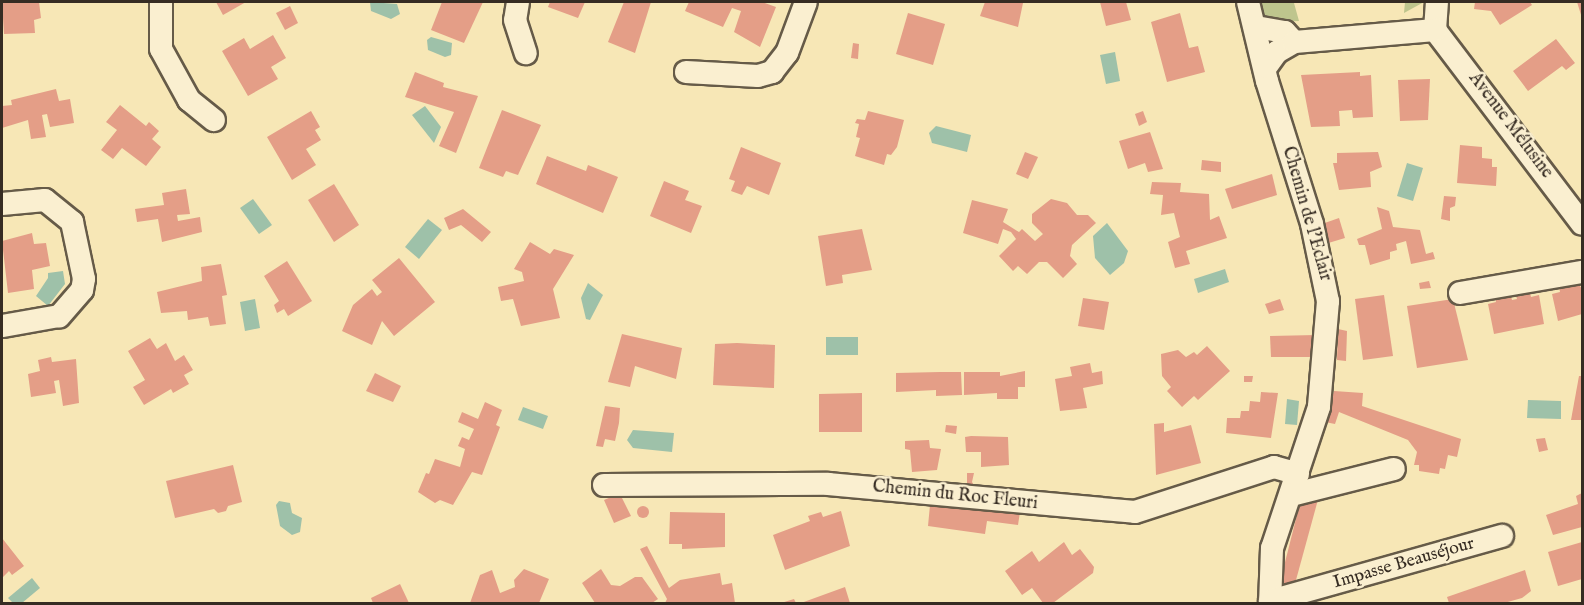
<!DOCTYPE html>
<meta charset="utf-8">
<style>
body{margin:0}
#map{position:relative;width:1584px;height:605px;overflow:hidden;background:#f7e7b6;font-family:"IM FELL English",serif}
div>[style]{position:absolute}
.green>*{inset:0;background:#bec58d}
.water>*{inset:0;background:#9ec1a9}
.building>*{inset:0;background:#e49e87}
.round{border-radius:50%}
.roads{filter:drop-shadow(2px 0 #665b48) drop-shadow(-2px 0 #665b48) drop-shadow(0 2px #665b48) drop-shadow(0 -2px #665b48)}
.minor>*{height:22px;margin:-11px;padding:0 11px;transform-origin:11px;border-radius:11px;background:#faefd0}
span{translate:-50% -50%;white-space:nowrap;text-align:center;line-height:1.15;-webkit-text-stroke:5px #faefd0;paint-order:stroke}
.street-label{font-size:18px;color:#362c23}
.frame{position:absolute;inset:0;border:3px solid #362c23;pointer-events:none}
</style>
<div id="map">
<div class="green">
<i style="clip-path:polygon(1258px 2px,1311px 2px,1294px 3px,1299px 21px,1280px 22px,1263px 15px)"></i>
<i style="clip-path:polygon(1405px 2px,1424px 2px,1404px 13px)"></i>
</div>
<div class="water">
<i style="clip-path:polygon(370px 2px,397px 4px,400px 14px,391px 19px,371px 11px)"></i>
<i style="clip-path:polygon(431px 37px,452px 43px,451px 55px,445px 57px,428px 50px,427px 40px)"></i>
<i style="clip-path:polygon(1115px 52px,1120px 81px,1106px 84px,1100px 55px)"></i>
<i style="clip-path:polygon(425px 106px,441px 127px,434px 143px,412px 115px)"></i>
<i style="clip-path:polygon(936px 126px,971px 135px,967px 152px,932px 143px,929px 133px)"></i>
<i style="clip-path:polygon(1407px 163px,1423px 168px,1413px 201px,1397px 196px)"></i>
<i style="clip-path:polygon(253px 199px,272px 225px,259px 234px,240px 208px)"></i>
<i style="clip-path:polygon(428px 219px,442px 230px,419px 259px,405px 247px)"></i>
<i style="clip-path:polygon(1107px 223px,1128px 251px,1124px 263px,1110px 275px,1095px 258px,1093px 236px)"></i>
<i style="clip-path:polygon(1225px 269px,1229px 282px,1198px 293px,1194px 279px)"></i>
<i style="clip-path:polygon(63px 271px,65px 284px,48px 306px,36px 296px,48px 278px,48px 273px)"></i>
<i style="clip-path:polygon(588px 283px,603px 295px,590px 320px,586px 319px,581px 298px)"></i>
<i style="clip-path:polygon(255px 299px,260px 328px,245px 331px,240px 302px)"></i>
<i style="clip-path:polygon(826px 337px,858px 337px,858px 355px,826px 355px)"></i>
<i style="clip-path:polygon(1287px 399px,1299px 401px,1297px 425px,1285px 424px)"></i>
<i style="clip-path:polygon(1528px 400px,1561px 401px,1561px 419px,1527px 418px)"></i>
<i style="clip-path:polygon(523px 407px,548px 416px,543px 429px,518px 420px)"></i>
<i style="clip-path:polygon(633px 430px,674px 433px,672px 452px,633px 448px,627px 440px)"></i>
<i style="clip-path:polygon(279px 501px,290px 503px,292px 513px,302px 518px,300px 532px,292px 535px,280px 526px,276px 505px)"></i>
<i style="clip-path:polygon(32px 578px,40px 588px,22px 603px,13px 603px,8px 598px)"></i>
</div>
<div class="building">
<i style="clip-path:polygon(2px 2px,39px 2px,41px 18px,34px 20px,35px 33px,4px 34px)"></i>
<i style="clip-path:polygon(216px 2px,246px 2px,223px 15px)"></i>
<i style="clip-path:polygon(442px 2px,483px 2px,464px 43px,431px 30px)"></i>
<i style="clip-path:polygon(550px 2px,585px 2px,578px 18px,548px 7px)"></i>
<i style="clip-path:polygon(624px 2px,651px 2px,635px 53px,608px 42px)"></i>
<i style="clip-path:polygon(689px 2px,762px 2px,776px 7px,760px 47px,734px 32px,741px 11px,732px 8px,723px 27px,685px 11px)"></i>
<i style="clip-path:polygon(985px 2px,1023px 3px,1018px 27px,980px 16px)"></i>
<i style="clip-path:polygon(1100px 2px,1126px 2px,1131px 20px,1106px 26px)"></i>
<i style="clip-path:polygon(1475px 2px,1530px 2px,1532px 5px,1500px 25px,1491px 11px,1474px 9px)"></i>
<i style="clip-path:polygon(1577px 2px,1582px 2px,1582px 18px)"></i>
<i style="clip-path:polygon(290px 6px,298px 23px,285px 30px,276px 13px)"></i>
<i style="clip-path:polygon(908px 13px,945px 24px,933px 65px,896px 54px)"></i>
<i style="clip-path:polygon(1180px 13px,1189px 48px,1198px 46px,1205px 72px,1167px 82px,1151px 22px)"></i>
<i style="clip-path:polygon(273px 35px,286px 58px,271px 67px,278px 79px,248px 96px,222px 51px,244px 38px,250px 49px)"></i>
<i style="clip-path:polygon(1556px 39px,1575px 63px,1566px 70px,1562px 66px,1528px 91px,1513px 71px)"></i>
<i style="clip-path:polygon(853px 43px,859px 44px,858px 59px,851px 58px)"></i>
<i style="clip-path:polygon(415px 72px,444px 83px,443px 87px,478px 96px,456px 153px,439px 146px,454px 112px,405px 97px)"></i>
<i style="clip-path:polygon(1360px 72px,1360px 76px,1371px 75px,1373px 117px,1353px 118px,1352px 110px,1339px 111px,1340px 126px,1311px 127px,1301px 75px)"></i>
<i style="clip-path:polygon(1430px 79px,1428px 120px,1400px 121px,1398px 80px)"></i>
<i style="clip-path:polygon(56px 89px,59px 101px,70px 99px,74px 123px,50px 127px,47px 114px,42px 115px,46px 137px,31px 139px,28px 120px,2px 128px,2px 106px,12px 105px,11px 100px)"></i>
<i style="clip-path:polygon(120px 105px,146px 126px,149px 122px,159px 131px,152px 139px,161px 147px,146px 166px,122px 148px,113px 159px,101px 150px,117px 130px,106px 122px)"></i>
<i style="clip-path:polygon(502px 110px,541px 125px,518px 175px,506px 171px,503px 177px,479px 168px)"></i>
<i style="clip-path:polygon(311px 111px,320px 127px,315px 130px,321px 140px,306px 149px,316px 165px,292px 180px,267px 137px)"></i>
<i style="clip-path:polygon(868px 111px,904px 120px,897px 147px,891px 155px,887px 154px,884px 165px,855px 156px,860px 138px,856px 137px,859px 124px,855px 123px,857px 119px,865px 120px)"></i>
<i style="clip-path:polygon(1143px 111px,1147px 122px,1139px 126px,1135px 114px)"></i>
<i style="clip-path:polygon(1150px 132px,1163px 169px,1148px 172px,1145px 163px,1128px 169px,1119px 141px)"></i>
<i style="clip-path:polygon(1460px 145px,1482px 147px,1482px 158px,1492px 159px,1492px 167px,1497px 167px,1496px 186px,1457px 183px)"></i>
<i style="clip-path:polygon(741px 147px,781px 163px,769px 195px,747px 186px,742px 195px,731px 191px,735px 181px,729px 179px)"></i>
<i style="clip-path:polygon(1025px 152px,1038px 157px,1028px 179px,1016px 174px)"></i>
<i style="clip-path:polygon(1378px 152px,1382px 167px,1370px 172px,1371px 187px,1339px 190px,1333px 163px,1337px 163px,1337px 153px)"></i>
<i style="clip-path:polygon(547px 156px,586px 171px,588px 165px,618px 177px,603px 213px,536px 184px)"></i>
<i style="clip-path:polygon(1202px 160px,1221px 162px,1221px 172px,1201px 170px)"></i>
<i style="clip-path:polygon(1272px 174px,1277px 195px,1232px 209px,1225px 189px)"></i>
<i style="clip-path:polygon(664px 181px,689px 191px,685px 200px,702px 206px,691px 233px,650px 216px)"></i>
<i style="clip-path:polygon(1152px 182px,1181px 183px,1180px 192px,1209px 194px,1210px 220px,1219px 216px,1227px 238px,1186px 251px,1190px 264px,1175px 268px,1168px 242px,1180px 237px,1174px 213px,1161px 215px,1163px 195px,1150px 194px)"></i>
<i style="clip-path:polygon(334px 184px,359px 225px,334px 242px,308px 200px)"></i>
<i style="clip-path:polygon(186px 189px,190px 214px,177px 215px,178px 221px,200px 217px,202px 232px,162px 242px,158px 219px,137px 222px,135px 209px,164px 205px,162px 193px)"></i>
<i style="clip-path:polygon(1444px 196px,1456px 197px,1455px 206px,1450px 208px,1450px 221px,1441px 219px)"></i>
<i style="clip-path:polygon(1051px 199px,1067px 203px,1077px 215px,1088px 215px,1096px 223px,1072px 245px,1070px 256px,1077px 264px,1063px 278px,1047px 262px,1039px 262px,1027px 274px,1018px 266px,1013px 271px,999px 256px,1016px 239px,1011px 232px,1003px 229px,998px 244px,963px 233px,972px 200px,1008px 209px,1003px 222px,1019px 232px,1022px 229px,1035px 241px,1043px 234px,1032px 223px,1032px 214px)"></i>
<i style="clip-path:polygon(1377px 207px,1389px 211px,1393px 227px,1420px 230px,1426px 254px,1433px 252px,1435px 259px,1411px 264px,1406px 241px,1396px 244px,1397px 250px,1390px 252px,1390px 259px,1370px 265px,1365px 245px,1359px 245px,1357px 239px,1382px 229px)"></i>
<i style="clip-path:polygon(463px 209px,491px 232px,482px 242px,461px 225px,449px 230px,444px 218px)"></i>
<i style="clip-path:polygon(1339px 218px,1345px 238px,1325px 244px,1319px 225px)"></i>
<i style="clip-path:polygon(862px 229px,872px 270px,842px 275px,843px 283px,826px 286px,818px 236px)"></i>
<i style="clip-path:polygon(32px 233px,34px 244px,46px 243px,50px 266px,32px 270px,34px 289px,8px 293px,2px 241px)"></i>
<i style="clip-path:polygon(530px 242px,550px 254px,554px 249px,574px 255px,553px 289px,560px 318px,521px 326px,513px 299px,501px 301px,498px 287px,524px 281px,522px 272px,514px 269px)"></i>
<i style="clip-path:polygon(399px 258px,435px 302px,394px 336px,382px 321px,372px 345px,342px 331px,353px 305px,372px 289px,377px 296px,382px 292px,372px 280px)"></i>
<i style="clip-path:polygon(287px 261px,312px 301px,288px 316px,284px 309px,277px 313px,274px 305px,279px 301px,264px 276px)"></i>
<i style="clip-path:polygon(221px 264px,227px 295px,222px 296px,226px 324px,210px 326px,208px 317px,188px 320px,187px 311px,161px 313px,157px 292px,202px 281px,201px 267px)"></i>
<i style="clip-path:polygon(1429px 281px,1431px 288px,1420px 289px,1419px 283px)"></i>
<i style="clip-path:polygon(1577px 282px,1582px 289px,1582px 314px,1558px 321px,1552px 294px,1560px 292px,1559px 287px)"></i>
<i style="clip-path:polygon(1529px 289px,1531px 297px,1539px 295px,1544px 324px,1494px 334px,1488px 304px,1496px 302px,1495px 296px,1510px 293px,1512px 300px,1517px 299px,1515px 292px)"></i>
<i style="clip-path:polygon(1384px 295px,1393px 356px,1363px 360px,1355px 299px)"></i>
<i style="clip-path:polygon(1083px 298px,1109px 302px,1104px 330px,1078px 326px)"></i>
<i style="clip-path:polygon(1280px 299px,1284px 310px,1269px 314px,1265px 304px)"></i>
<i style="clip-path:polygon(1453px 299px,1468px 360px,1417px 368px,1407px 306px)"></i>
<i style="clip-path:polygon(1338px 329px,1347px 331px,1346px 361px,1337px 360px)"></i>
<i style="clip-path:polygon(622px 334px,682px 348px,676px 379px,635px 366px,630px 387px,608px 382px)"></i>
<i style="clip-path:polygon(1316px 335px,1315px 357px,1271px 357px,1270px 336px)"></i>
<i style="clip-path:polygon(150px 338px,157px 349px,166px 343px,175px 361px,184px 355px,193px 370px,184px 375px,189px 384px,173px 393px,171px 389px,144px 405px,133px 387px,145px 380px,128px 351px)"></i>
<i style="clip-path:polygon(737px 343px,775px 345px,774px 388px,713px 385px,715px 344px)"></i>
<i style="clip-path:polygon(1207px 346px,1230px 371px,1198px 400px,1194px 396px,1182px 407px,1167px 391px,1171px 387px,1162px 376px,1161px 354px,1178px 350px,1186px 357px,1194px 352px,1197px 355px)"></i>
<i style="clip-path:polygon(51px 357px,52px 362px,76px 359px,79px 403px,63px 406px,59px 380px,54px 381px,56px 393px,31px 397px,28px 374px,40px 371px,38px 360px)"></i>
<i style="clip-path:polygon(1090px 363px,1092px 373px,1102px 371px,1103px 384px,1083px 388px,1087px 408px,1060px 411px,1055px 379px,1072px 376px,1070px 367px)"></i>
<i style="clip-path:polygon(1025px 371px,1025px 387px,1018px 387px,1018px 399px,997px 399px,997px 393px,964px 395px,964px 372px,1000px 372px,1000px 376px)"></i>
<i style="clip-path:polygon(940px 372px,961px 372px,962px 395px,936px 396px,936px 390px,896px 392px,896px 373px)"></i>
<i style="clip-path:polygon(375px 373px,401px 386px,393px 402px,366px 391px)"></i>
<i style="clip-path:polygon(1244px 376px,1253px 376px,1252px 382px,1244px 382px)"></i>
<i style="clip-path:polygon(1579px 376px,1582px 376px,1582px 420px,1571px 420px)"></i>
<i style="clip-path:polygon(1334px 391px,1363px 393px,1362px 406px,1461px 439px,1457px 457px,1448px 455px,1445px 469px,1440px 468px,1439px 474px,1419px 471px,1419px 465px,1414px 465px,1417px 452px,1408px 440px,1339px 412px,1335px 424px,1325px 422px)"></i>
<i style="clip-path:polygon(1261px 392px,1278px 393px,1271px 438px,1226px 433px,1227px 418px,1240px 418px,1241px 411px,1249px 411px,1250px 401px,1260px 402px)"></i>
<i style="clip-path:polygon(862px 393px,862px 432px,819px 432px,819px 394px)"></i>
<i style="clip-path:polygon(485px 402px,502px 410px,496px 425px,500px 427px,482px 475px,472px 472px,453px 505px,440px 500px,435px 503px,418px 492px,426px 473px,429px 474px,435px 459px,460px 467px,465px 449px,458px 446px,462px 437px,469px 440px,474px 429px,458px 422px,462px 412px,478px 419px)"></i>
<i style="clip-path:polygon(605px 406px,620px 408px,619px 423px,615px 441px,605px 439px,603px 447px,596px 446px)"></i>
<i style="clip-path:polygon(1164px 423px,1164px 432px,1191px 425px,1201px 463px,1156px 475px,1154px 424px)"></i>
<i style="clip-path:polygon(946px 425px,957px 426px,956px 434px,945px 432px)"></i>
<i style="clip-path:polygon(971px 436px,1008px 437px,1009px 465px,981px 467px,981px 452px,966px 452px,965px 437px)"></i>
<i style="clip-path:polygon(1545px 438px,1548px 450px,1539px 452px,1536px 439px)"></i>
<i style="clip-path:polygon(929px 440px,930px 448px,941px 449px,937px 470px,912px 472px,910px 450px,905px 449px,905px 441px)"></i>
<i style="clip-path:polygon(233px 465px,242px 502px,228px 506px,226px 511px,218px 513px,214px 509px,175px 518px,166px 481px)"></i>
<i style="clip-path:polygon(967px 473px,974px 473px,972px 482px,976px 489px,967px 489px)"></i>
<i style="clip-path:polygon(1582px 493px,1582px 527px,1553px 535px,1546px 515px,1578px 504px,1576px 496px)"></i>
<i style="clip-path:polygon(616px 495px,621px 496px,631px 516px,614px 523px,604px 500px)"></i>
<i style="clip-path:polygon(1319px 496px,1296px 580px,1279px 586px,1300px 503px)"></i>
<i style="clip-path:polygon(953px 503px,1020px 512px,1018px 525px,987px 521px,985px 534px,928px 526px,930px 505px,950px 507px)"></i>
<i class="round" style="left:637px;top:506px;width:12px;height:12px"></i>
<i style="clip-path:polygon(841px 511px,850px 546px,785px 570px,773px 535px,810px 521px,808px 516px,821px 512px,823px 517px)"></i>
<i style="clip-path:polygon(670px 512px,725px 513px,725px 547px,682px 549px,682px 544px,669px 544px)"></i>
<i style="clip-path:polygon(2px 538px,24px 566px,12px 575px,9px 571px,2px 578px)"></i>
<i style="clip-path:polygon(1064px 542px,1072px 555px,1080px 549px,1094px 567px,1093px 573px,1053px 603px,1043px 603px,1032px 588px,1022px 595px,1005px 571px,1032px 551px,1039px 562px)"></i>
<i style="clip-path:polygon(1582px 542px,1582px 579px,1558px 586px,1548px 552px)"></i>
<i style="clip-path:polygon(647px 546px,669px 588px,680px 580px,720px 573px,722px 585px,732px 583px,735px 603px,665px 603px,667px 599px,640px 549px)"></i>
<i style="clip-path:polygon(524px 569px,549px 579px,539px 603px,470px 603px,480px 575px,492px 570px,500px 593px,515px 587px,514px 580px)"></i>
<i style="clip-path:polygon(601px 569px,611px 585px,620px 586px,635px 577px,642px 577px,658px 599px,652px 603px,595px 603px,582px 583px)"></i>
<i style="clip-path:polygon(1525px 570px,1531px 591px,1522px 598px,1504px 603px,1449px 603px,1447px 597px)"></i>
<i style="clip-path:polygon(400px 584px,409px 603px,373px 603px,371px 598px)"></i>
<i style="clip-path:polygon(845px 587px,850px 603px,801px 603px)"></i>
<i style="clip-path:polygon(794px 599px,796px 603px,781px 603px)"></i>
</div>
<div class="roads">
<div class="minor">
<i style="left:161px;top:2px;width:47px;rotate:90deg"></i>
<i style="left:161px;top:49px;width:58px;rotate:61.2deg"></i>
<i style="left:189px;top:100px;width:32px;rotate:39deg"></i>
<i style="left:518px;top:2px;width:18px;rotate:99deg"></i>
<i style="left:515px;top:20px;width:35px;rotate:72deg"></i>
<i style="left:1248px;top:2px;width:81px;rotate:76.5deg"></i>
<i style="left:1267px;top:81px;width:150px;rotate:72.5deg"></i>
<i style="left:1312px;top:224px;width:79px;rotate:78.3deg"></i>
<i style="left:1328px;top:301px;width:106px;rotate:94.9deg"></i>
<i style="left:1319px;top:407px;width:149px;rotate:108.4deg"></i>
<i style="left:1272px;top:548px;width:56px;rotate:92deg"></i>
<i style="left:1256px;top:27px;width:29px;rotate:10deg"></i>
<i style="left:1285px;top:32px;width:13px;rotate:48deg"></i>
<i style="left:1435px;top:30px;width:243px;rotate:52.8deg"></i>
<i style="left:1435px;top:30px;width:28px;rotate:-86deg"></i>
<i style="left:1266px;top:67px;width:19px;rotate:-54deg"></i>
<i style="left:1277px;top:52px;width:20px;rotate:-30deg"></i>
<i style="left:1294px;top:42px;width:142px;rotate:-4.9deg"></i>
<i style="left:686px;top:72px;width:72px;rotate:3.2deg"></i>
<i style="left:758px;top:76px;width:15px;rotate:-16deg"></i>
<i style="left:772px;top:72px;width:24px;rotate:-52deg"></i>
<i style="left:787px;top:53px;width:54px;rotate:-69.6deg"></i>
<i style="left:2px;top:204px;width:43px;rotate:-5.3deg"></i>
<i style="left:45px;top:200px;width:35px;rotate:39deg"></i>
<i style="left:72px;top:222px;width:58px;rotate:78.1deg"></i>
<i style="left:84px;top:279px;width:11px;rotate:100deg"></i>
<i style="left:82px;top:290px;width:35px;rotate:131deg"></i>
<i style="left:59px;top:316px;width:58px;rotate:170deg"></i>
<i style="left:1460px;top:293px;width:124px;rotate:-9.8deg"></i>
<i style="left:604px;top:485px;width:224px;rotate:-0.3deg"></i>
<i style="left:828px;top:484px;width:308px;rotate:5.2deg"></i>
<i style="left:1135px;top:512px;width:146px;rotate:-17.9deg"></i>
<i style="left:1274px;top:467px;width:25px;rotate:16deg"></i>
<i style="left:1291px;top:495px;width:106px;rotate:-14.2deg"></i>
<i style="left:1270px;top:601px;width:241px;rotate:-15.7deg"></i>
</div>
</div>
<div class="street-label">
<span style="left:1510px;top:126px;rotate:53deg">Avenue Mélusine</span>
<span style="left:1306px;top:214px;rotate:74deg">Chemin de l'Eclair</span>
<span style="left:955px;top:496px;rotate:6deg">Chemin du Roc Fleuri</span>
<span style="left:1404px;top:564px;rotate:-16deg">Impasse Beauséjour</span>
</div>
<div class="frame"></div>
</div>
